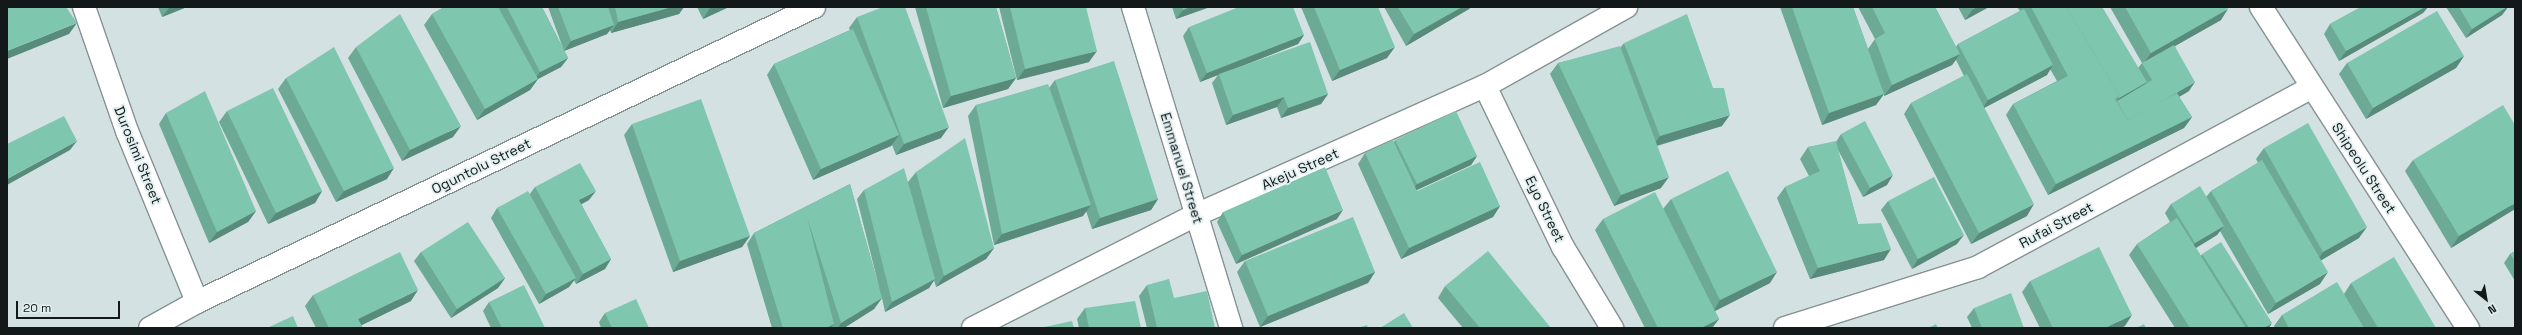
<!DOCTYPE html>
<style>
body{margin:0}
#map{position:relative;width:2522px;height:335px;overflow:hidden;background:#d4e1e3;font-family:"Space Grotesk",sans-serif}
div>[style]{position:absolute}
.roads{filter:drop-shadow(1px 0 #859293) drop-shadow(-1px 0 #859293) drop-shadow(0 1px #859293) drop-shadow(0 -1px #859293)}
.minor>*{height:22px;margin:-11px;padding:0 11px;transform-origin:11px;border-radius:11px;background:#fff}
.tertiary>*{height:22px;margin:-11px;padding:0 11px;transform-origin:11px;border-radius:11px;background:#fff}
.wall>*{inset:0;background:#6daa96}
.shaded-wall>*{inset:0;background:#598b7a}
.building>*{inset:0;background:#7fc6ae}
span{translate:-50% -50%;white-space:nowrap;text-align:center;line-height:1.15;-webkit-text-stroke:3.5px #e1eff0;paint-order:stroke}
.street-label{font-size:14px;color:#131818}
.frame{position:absolute;inset:0;border:8px solid #131818;pointer-events:none}
.north{position:absolute;left:2466px;top:279px;width:40px;height:40px;-webkit-text-stroke:3px #e1eff0;paint-order:stroke;rotate:149deg;font-size:11px;font-weight:700;line-height:16px;text-align:center;color:#131818}
.north::after{content:'';display:block;margin:auto;width:14px;height:18px;background:#131818;clip-path:polygon(50% 0,100% 100%,50% 72%,0 100%)}
.scale{position:absolute;left:16px;top:301px;width:104px;height:18px;box-sizing:border-box;border:2px solid #131818;border-top:0;padding-left:5px;font-size:12px;line-height:14px;white-space:nowrap;color:#131818;-webkit-text-stroke:3px #e1eff0;paint-order:stroke}
</style>
<div id="map">
<div class="roads">
<div class="minor">
<i style="left:84px;top:7px;width:131px;rotate:70.9deg"></i>
<i style="left:127px;top:131px;width:185px;rotate:67.7deg"></i>
<i style="left:1133px;top:7px;width:336px;rotate:73deg"></i>
<i style="left:1485px;top:86px;width:179px;rotate:64.2deg"></i>
<i style="left:1563px;top:247px;width:95px;rotate:58.8deg"></i>
<i style="left:150px;top:328px;width:54px;rotate:-29deg"></i>
<i style="left:197px;top:302px;width:684px;rotate:-25.55deg"></i>
<i style="left:973px;top:328px;width:250px;rotate:-26.9deg"></i>
<i style="left:1196px;top:215px;width:316px;rotate:-24.1deg"></i>
<i style="left:1485px;top:86px;width:162px;rotate:-29.3deg"></i>
<i style="left:1785px;top:328px;width:202px;rotate:-17.5deg"></i>
<i style="left:1978px;top:267px;width:379px;rotate:-28.3deg"></i>
</div>
<div class="tertiary">
<i style="left:2261px;top:7px;width:382px;rotate:57.2deg"></i>
</div>
</div>
<div class="wall">
<i style="clip-path:polygon(158px 7px,187px 7px,162px 17px)"></i>
<i style="clip-path:polygon(444px 7px,542px 7px,568px 58px,561px 67px,538px 79px,530px 90px,477px 120px,424px 25px,432px 14px)"></i>
<i style="clip-path:polygon(548px 7px,684px 7px,679px 14px,611px 33px,610px 30px,607px 34px,564px 51px)"></i>
<i style="clip-path:polygon(697px 7px,729px 7px,703px 19px)"></i>
<i style="clip-path:polygon(915px 7px,996px 7px,1016px 78px,1008px 89px,943px 108px)"></i>
<i style="clip-path:polygon(999px 7px,1086px 7px,1089px 62px,1017px 80px)"></i>
<i style="clip-path:polygon(1172px 7px,1210px 7px,1176px 19px)"></i>
<i style="clip-path:polygon(1301px 7px,1378px 7px,1387px 58px,1332px 81px)"></i>
<i style="clip-path:polygon(1384px 7px,1471px 7px,1469px 9px,1406px 46px)"></i>
<i style="clip-path:polygon(1780px 7px,1853px 7px,1868px 49px,1875px 39px,1858px 7px,1935px 7px,1956px 47px,1958px 44px,2020px 11px,2017px 7px,2102px 7px,2138px 68px,2142px 63px,2110px 7px,2227px 7px,2221px 20px,2175px 46px,2189px 91px,2179px 97px,2192px 117px,2184px 128px,2048px 195px,2006px 115px,2013px 104px,2057px 81px,2050px 69px,2047px 75px,1984px 108px,2027px 216px,1971px 244px,1904px 114px,1911px 103px,1964px 76px,1956px 60px,1952px 65px,1884px 96px,1884px 94px,1876px 105px,1822px 125px)"></i>
<i style="clip-path:polygon(1958px 7px,1989px 7px,1965px 20px)"></i>
<i style="clip-path:polygon(2361px 7px,2428px 7px,2423px 13px,2339px 61px,2324px 34px,2330px 24px)"></i>
<i style="clip-path:polygon(2446px 7px,2508px 7px,2502px 15px,2466px 38px)"></i>
<i style="clip-path:polygon(857px 17px,941px 138px,896px 155px,892px 145px,891px 146px,813px 180px,767px 75px,774px 64px,850px 30px,849px 28px)"></i>
<i style="clip-path:polygon(1189px 27px,1304px 35px,1298px 44px,1237px 68px,1328px 94px,1321px 104px,1281px 118px,1277px 107px,1226px 125px,1212px 83px,1218px 75px,1200px 82px,1183px 36px)"></i>
<i style="clip-path:polygon(1624px 43px,1722px 126px,1657px 146px,1661px 188px,1614px 206px,1550px 74px,1558px 63px,1620px 48px)"></i>
<i style="clip-path:polygon(356px 47px,453px 137px,402px 161px,348px 58px)"></i>
<i style="clip-path:polygon(2464px 56px,2456px 68px,2366px 119px,2339px 74px,2347px 63px)"></i>
<i style="clip-path:polygon(286px 78px,387px 179px,336px 202px,278px 89px)"></i>
<i style="clip-path:polygon(1055px 80px,1158px 199px,1151px 210px,1092px 229px,1086px 211px,1083px 216px,994px 245px,968px 116px,976px 105px,1049px 88px)"></i>
<i style="clip-path:polygon(227px 111px,322px 191px,315px 203px,268px 224px,219px 122px)"></i>
<i style="clip-path:polygon(166px 113px,256px 211px,248px 222px,209px 243px,159px 124px)"></i>
<i style="clip-path:polygon(632px 124px,750px 236px,742px 247px,673px 272px,624px 135px)"></i>
<i style="clip-path:polygon(1841px 134px,1887px 185px,1863px 197px,1837px 148px,1858px 224px,1884px 260px,1810px 279px,1777px 198px,1785px 187px,1809px 176px,1800px 159px,1808px 147px,1836px 142px)"></i>
<i style="clip-path:polygon(1395px 140px,1477px 156px,1471px 165px,1417px 190px,1417px 191px,1500px 206px,1493px 217px,1401px 259px,1358px 164px,1365px 153px,1394px 142px)"></i>
<i style="clip-path:polygon(2264px 148px,2359px 238px,2321px 260px,2320px 284px,2268px 314px,2220px 231px,2217px 235px,2196px 248px,2201px 256px,2202px 254px,2269px 328px,2175px 328px,2129px 255px,2137px 244px,2170px 222px,2165px 213px,2171px 204px,2206px 197px,2211px 191px,2258px 163px,2256px 159px)"></i>
<i style="clip-path:polygon(2413px 160px,2515px 209px,2451px 248px,2405px 171px)"></i>
<i style="clip-path:polygon(916px 172px,994px 248px,986px 259px,936px 287px,934px 280px,929px 288px,885px 312px,882px 298px,874px 309px,844px 328px,831px 328px,831px 327px,831px 328px,772px 328px,747px 244px,754px 233px,850px 184px,880px 291px,857px 199px,864px 190px,908px 182px)"></i>
<i style="clip-path:polygon(535px 187px,589px 200px,581px 204px,611px 259px,605px 269px,576px 284px,574px 280px,569px 287px,539px 304px,491px 218px,497px 208px,529px 195px)"></i>
<i style="clip-path:polygon(1671px 199px,1770px 283px,1715px 311px,1719px 319px,1712px 328px,1645px 328px,1595px 230px,1603px 219px,1663px 209px)"></i>
<i style="clip-path:polygon(1888px 201px,1957px 244px,1912px 269px,1881px 210px)"></i>
<i style="clip-path:polygon(1223px 212px,1337px 219px,1236px 264px,1217px 222px)"></i>
<i style="clip-path:polygon(2515px 251px,2515px 281px,2504px 263px,2510px 254px)"></i>
<i style="clip-path:polygon(421px 252px,505px 278px,498px 288px,451px 318px,414px 261px)"></i>
<i style="clip-path:polygon(1245px 261px,1375px 272px,1368px 283px,1260px 327px,1237px 272px)"></i>
<i style="clip-path:polygon(2030px 281px,2125px 326px,2120px 328px,2040px 328px,2022px 292px)"></i>
<i style="clip-path:polygon(2351px 283px,2436px 328px,2275px 328px,2274px 326px,2282px 315px,2344px 294px)"></i>
<i style="clip-path:polygon(1147px 285px,1174px 298px,1215px 328px,1147px 328px,1139px 296px)"></i>
<i style="clip-path:polygon(1445px 286px,1551px 328px,1463px 328px,1438px 298px)"></i>
<i style="clip-path:polygon(313px 295px,411px 301px,361px 325px,363px 328px,316px 328px,305px 306px)"></i>
<i style="clip-path:polygon(489px 302px,545px 328px,491px 328px,483px 311px)"></i>
<i style="clip-path:polygon(1085px 308px,1141px 328px,1079px 328px,1077px 319px)"></i>
<i style="clip-path:polygon(1974px 308px,2024px 328px,1972px 328px,1967px 317px)"></i>
<i style="clip-path:polygon(605px 313px,649px 328px,601px 328px,599px 322px)"></i>
</div>
<div class="shaded-wall">
<i style="clip-path:polygon(170px 7px,187px 7px,162px 17px,169px 8px)"></i>
<i style="clip-path:polygon(672px 7px,684px 7px,679px 14px,611px 33px,618px 22px)"></i>
<i style="clip-path:polygon(713px 7px,729px 7px,703px 19px,710px 8px)"></i>
<i style="clip-path:polygon(1190px 7px,1210px 7px,1176px 19px,1183px 10px)"></i>
<i style="clip-path:polygon(1462px 7px,1471px 7px,1469px 9px,1406px 46px,1414px 34px)"></i>
<i style="clip-path:polygon(1977px 7px,1989px 7px,1965px 20px,1973px 9px)"></i>
<i style="clip-path:polygon(2425px 7px,2428px 7px,2423px 13px,2339px 61px,2346px 51px)"></i>
<i style="clip-path:polygon(2507px 7px,2508px 7px,2502px 15px,2466px 38px,2472px 29px)"></i>
<i style="clip-path:polygon(2228px 9px,2221px 20px,2143px 64px,2151px 53px)"></i>
<i style="clip-path:polygon(77px 23px,69px 34px,7px 59px,7px 51px)"></i>
<i style="clip-path:polygon(614px 25px,607px 34px,564px 51px,571px 41px)"></i>
<i style="clip-path:polygon(1304px 35px,1298px 44px,1219px 75px,1219px 74px,1218px 75px,1200px 82px,1207px 73px)"></i>
<i style="clip-path:polygon(1395px 47px,1387px 58px,1332px 81px,1340px 70px)"></i>
<i style="clip-path:polygon(1097px 51px,1089px 62px,1017px 80px,1025px 69px)"></i>
<i style="clip-path:polygon(1960px 54px,1952px 65px,1884px 96px,1892px 85px)"></i>
<i style="clip-path:polygon(2464px 56px,2456px 68px,2366px 119px,2373px 108px)"></i>
<i style="clip-path:polygon(568px 58px,561px 67px,538px 79px,530px 90px,477px 120px,485px 109px,534px 81px,540px 72px)"></i>
<i style="clip-path:polygon(2053px 65px,2047px 75px,1982px 109px,1988px 100px)"></i>
<i style="clip-path:polygon(1016px 78px,1008px 89px,943px 108px,951px 96px)"></i>
<i style="clip-path:polygon(2147px 82px,2140px 92px,2116px 102px,2119px 98px)"></i>
<i style="clip-path:polygon(2195px 82px,2189px 91px,2120px 131px,2127px 122px)"></i>
<i style="clip-path:polygon(1328px 94px,1321px 104px,1281px 118px,1288px 108px)"></i>
<i style="clip-path:polygon(1884px 94px,1876px 105px,1822px 125px,1829px 113px)"></i>
<i style="clip-path:polygon(1284px 97px,1277px 107px,1226px 125px,1233px 115px)"></i>
<i style="clip-path:polygon(1730px 115px,1722px 126px,1652px 147px,1660px 136px)"></i>
<i style="clip-path:polygon(2192px 117px,2184px 128px,2048px 195px,2056px 184px)"></i>
<i style="clip-path:polygon(461px 126px,453px 137px,402px 161px,410px 150px)"></i>
<i style="clip-path:polygon(949px 127px,941px 138px,896px 155px,904px 144px)"></i>
<i style="clip-path:polygon(899px 135px,891px 146px,813px 180px,821px 169px)"></i>
<i style="clip-path:polygon(77px 141px,70px 150px,7px 185px,7px 179px)"></i>
<i style="clip-path:polygon(1477px 156px,1471px 165px,1410px 193px,1417px 184px)"></i>
<i style="clip-path:polygon(394px 168px,387px 179px,336px 202px,344px 191px)"></i>
<i style="clip-path:polygon(1893px 175px,1887px 185px,1863px 197px,1870px 188px)"></i>
<i style="clip-path:polygon(1669px 177px,1661px 188px,1614px 206px,1621px 195px)"></i>
<i style="clip-path:polygon(322px 191px,315px 203px,268px 224px,276px 213px)"></i>
<i style="clip-path:polygon(596px 191px,589px 200px,573px 209px,579px 200px)"></i>
<i style="clip-path:polygon(1158px 199px,1151px 210px,1092px 229px,1100px 218px)"></i>
<i style="clip-path:polygon(2515px 203px,2515px 209px,2451px 248px,2459px 236px)"></i>
<i style="clip-path:polygon(2034px 204px,2027px 216px,1971px 244px,1979px 233px)"></i>
<i style="clip-path:polygon(1091px 205px,1083px 216px,994px 245px,1002px 234px)"></i>
<i style="clip-path:polygon(1500px 206px,1493px 217px,1401px 259px,1409px 248px)"></i>
<i style="clip-path:polygon(1343px 210px,1337px 219px,1236px 264px,1242px 255px)"></i>
<i style="clip-path:polygon(256px 211px,248px 222px,209px 243px,217px 232px)"></i>
<i style="clip-path:polygon(2224px 226px,2217px 235px,2189px 252px,2195px 243px)"></i>
<i style="clip-path:polygon(2367px 227px,2359px 238px,2315px 264px,2323px 252px)"></i>
<i style="clip-path:polygon(1964px 235px,1957px 244px,1912px 269px,1918px 259px)"></i>
<i style="clip-path:polygon(750px 236px,742px 247px,673px 272px,680px 261px)"></i>
<i style="clip-path:polygon(994px 248px,986px 259px,936px 287px,944px 276px)"></i>
<i style="clip-path:polygon(1891px 249px,1884px 260px,1810px 279px,1818px 268px)"></i>
<i style="clip-path:polygon(611px 259px,605px 269px,576px 284px,583px 274px)"></i>
<i style="clip-path:polygon(1375px 272px,1368px 283px,1260px 327px,1268px 316px)"></i>
<i style="clip-path:polygon(1777px 272px,1770px 283px,1713px 312px,1720px 300px)"></i>
<i style="clip-path:polygon(2328px 272px,2320px 284px,2268px 314px,2276px 303px)"></i>
<i style="clip-path:polygon(505px 278px,498px 288px,451px 318px,457px 309px)"></i>
<i style="clip-path:polygon(576px 278px,569px 287px,539px 304px,546px 294px)"></i>
<i style="clip-path:polygon(935px 279px,929px 288px,885px 312px,892px 302px)"></i>
<i style="clip-path:polygon(418px 290px,411px 301px,356px 328px,358px 319px)"></i>
<i style="clip-path:polygon(882px 298px,874px 309px,844px 328px,838px 328px,841px 323px)"></i>
<i style="clip-path:polygon(2132px 315px,2125px 326px,2120px 328px,2105px 328px)"></i>
<i style="clip-path:polygon(1719px 319px,1712px 328px,1701px 328px)"></i>
<i style="clip-path:polygon(2272px 323px,2269px 328px,2264px 328px)"></i>
<i style="clip-path:polygon(834px 324px,831px 328px,826px 328px)"></i>
</div>
<div class="building">
<i style="clip-path:polygon(7px 7px,66px 7px,77px 23px,7px 51px)"></i>
<i style="clip-path:polygon(444px 7px,498px 7px,538px 79px,485px 109px,432px 14px)"></i>
<i style="clip-path:polygon(507px 7px,542px 7px,568px 58px,540px 72px)"></i>
<i style="clip-path:polygon(558px 7px,608px 7px,614px 25px,571px 41px)"></i>
<i style="clip-path:polygon(615px 7px,672px 7px,618px 22px)"></i>
<i style="clip-path:polygon(883px 7px,905px 7px,949px 127px,904px 144px,857px 17px)"></i>
<i style="clip-path:polygon(926px 7px,996px 7px,1016px 78px,951px 96px)"></i>
<i style="clip-path:polygon(1010px 7px,1086px 7px,1097px 51px,1025px 69px)"></i>
<i style="clip-path:polygon(1182px 7px,1190px 7px,1183px 10px)"></i>
<i style="clip-path:polygon(1239px 7px,1293px 7px,1304px 35px,1207px 73px,1189px 27px)"></i>
<i style="clip-path:polygon(1314px 7px,1378px 7px,1395px 47px,1340px 70px)"></i>
<i style="clip-path:polygon(1398px 7px,1462px 7px,1414px 34px)"></i>
<i style="clip-path:polygon(1792px 7px,1853px 7px,1884px 94px,1829px 113px)"></i>
<i style="clip-path:polygon(1872px 7px,1935px 7px,1960px 54px,1892px 85px,1875px 39px,1885px 33px)"></i>
<i style="clip-path:polygon(1972px 7px,1977px 7px,1973px 9px)"></i>
<i style="clip-path:polygon(2031px 7px,2066px 7px,2119px 95px,2115px 99px,2128px 120px,2177px 93px,2192px 117px,2056px 184px,2013px 104px,2068px 76px)"></i>
<i style="clip-path:polygon(2066px 7px,2102px 7px,2147px 82px,2119px 98px,2118px 96px,2119px 95px)"></i>
<i style="clip-path:polygon(2125px 7px,2227px 7px,2228px 9px,2151px 53px)"></i>
<i style="clip-path:polygon(2361px 7px,2425px 7px,2346px 51px,2330px 24px)"></i>
<i style="clip-path:polygon(2459px 7px,2507px 7px,2472px 29px)"></i>
<i style="clip-path:polygon(2024px 9px,2053px 65px,1988px 100px,1958px 44px)"></i>
<i style="clip-path:polygon(2437px 11px,2464px 56px,2373px 108px,2347px 63px)"></i>
<i style="clip-path:polygon(400px 14px,461px 126px,410px 150px,356px 47px)"></i>
<i style="clip-path:polygon(1687px 14px,1713px 88px,1724px 88px,1730px 115px,1660px 136px,1624px 43px)"></i>
<i style="clip-path:polygon(853px 29px,899px 135px,821px 169px,774px 64px)"></i>
<i style="clip-path:polygon(1310px 42px,1328px 94px,1288px 108px,1284px 97px,1233px 115px,1219px 74px)"></i>
<i style="clip-path:polygon(2174px 45px,2195px 82px,2158px 104px,2128px 120px,2117px 101px,2152px 80px,2142px 63px)"></i>
<i style="clip-path:polygon(1620px 46px,1669px 177px,1621px 195px,1558px 63px)"></i>
<i style="clip-path:polygon(334px 47px,394px 168px,344px 191px,286px 78px)"></i>
<i style="clip-path:polygon(1114px 61px,1158px 199px,1100px 218px,1055px 80px)"></i>
<i style="clip-path:polygon(1967px 74px,2034px 204px,1979px 233px,1911px 103px)"></i>
<i style="clip-path:polygon(1048px 84px,1091px 205px,1002px 234px,976px 105px)"></i>
<i style="clip-path:polygon(273px 88px,322px 191px,276px 213px,227px 111px)"></i>
<i style="clip-path:polygon(205px 91px,256px 211px,217px 232px,166px 113px)"></i>
<i style="clip-path:polygon(701px 99px,750px 236px,680px 261px,632px 124px)"></i>
<i style="clip-path:polygon(2503px 105px,2515px 125px,2515px 203px,2459px 236px,2413px 160px)"></i>
<i style="clip-path:polygon(1456px 111px,1477px 156px,1417px 184px,1395px 140px)"></i>
<i style="clip-path:polygon(64px 116px,77px 141px,7px 179px,7px 144px)"></i>
<i style="clip-path:polygon(1865px 121px,1893px 175px,1870px 188px,1841px 134px)"></i>
<i style="clip-path:polygon(2308px 123px,2367px 227px,2323px 252px,2264px 148px)"></i>
<i style="clip-path:polygon(965px 138px,994px 248px,944px 276px,916px 172px)"></i>
<i style="clip-path:polygon(1393px 140px,1417px 191px,1480px 162px,1500px 206px,1409px 248px,1365px 153px)"></i>
<i style="clip-path:polygon(1836px 141px,1858px 224px,1881px 223px,1891px 249px,1818px 268px,1785px 187px,1820px 171px,1808px 147px)"></i>
<i style="clip-path:polygon(2262px 160px,2328px 272px,2276px 303px,2211px 191px)"></i>
<i style="clip-path:polygon(580px 163px,596px 191px,579px 200px,611px 259px,583px 274px,535px 187px)"></i>
<i style="clip-path:polygon(1325px 167px,1343px 210px,1242px 255px,1223px 212px)"></i>
<i style="clip-path:polygon(904px 168px,935px 279px,892px 302px,864px 190px)"></i>
<i style="clip-path:polygon(1728px 171px,1777px 272px,1720px 300px,1671px 199px)"></i>
<i style="clip-path:polygon(1934px 177px,1964px 235px,1918px 259px,1888px 201px)"></i>
<i style="clip-path:polygon(850px 184px,882px 298px,841px 323px,807px 217px,834px 324px,826px 328px,783px 328px,754px 233px)"></i>
<i style="clip-path:polygon(2200px 186px,2224px 226px,2195px 243px,2171px 204px)"></i>
<i style="clip-path:polygon(528px 191px,576px 278px,546px 294px,497px 208px)"></i>
<i style="clip-path:polygon(1655px 192px,1719px 319px,1701px 328px,1658px 328px,1603px 219px)"></i>
<i style="clip-path:polygon(1353px 217px,1375px 272px,1268px 316px,1245px 261px)"></i>
<i style="clip-path:polygon(2177px 218px,2246px 328px,2190px 328px,2137px 244px)"></i>
<i style="clip-path:polygon(468px 222px,505px 278px,457px 309px,421px 252px)"></i>
<i style="clip-path:polygon(2221px 242px,2272px 323px,2264px 328px,2249px 328px,2202px 254px)"></i>
<i style="clip-path:polygon(2099px 247px,2132px 315px,2105px 328px,2053px 328px,2030px 281px)"></i>
<i style="clip-path:polygon(1488px 251px,1551px 328px,1480px 328px,1445px 286px)"></i>
<i style="clip-path:polygon(2515px 251px,2515px 261px,2510px 254px)"></i>
<i style="clip-path:polygon(400px 252px,418px 290px,358px 319px,363px 328px,329px 328px,313px 295px)"></i>
<i style="clip-path:polygon(2394px 257px,2436px 328px,2378px 328px,2351px 283px)"></i>
<i style="clip-path:polygon(1169px 279px,1174px 298px,1207px 291px,1215px 328px,1157px 328px,1147px 285px)"></i>
<i style="clip-path:polygon(2337px 282px,2364px 328px,2289px 328px,2282px 315px)"></i>
<i style="clip-path:polygon(524px 285px,545px 328px,502px 328px,489px 302px)"></i>
<i style="clip-path:polygon(2011px 293px,2024px 328px,1982px 328px,1974px 308px)"></i>
<i style="clip-path:polygon(636px 299px,649px 328px,612px 328px,605px 313px)"></i>
<i style="clip-path:polygon(1135px 301px,1141px 328px,1089px 328px,1085px 308px)"></i>
<i style="clip-path:polygon(1404px 313px,1413px 328px,1380px 328px)"></i>
<i style="clip-path:polygon(293px 316px,298px 328px,267px 328px)"></i>
<i style="clip-path:polygon(1072px 321px,1074px 328px,1040px 328px)"></i>
<i style="clip-path:polygon(1936px 324px,1938px 328px,1928px 328px)"></i>
<i style="clip-path:polygon(2144px 324px,2146px 328px,2136px 328px)"></i>
<i style="clip-path:polygon(1367px 325px,1368px 328px,1357px 328px)"></i>
</div>
<div class="street-label">
<span style="left:138px;top:155px;rotate:68deg">Durosimi Street</span>
<span style="left:481px;top:166px;rotate:-26deg">Oguntolu Street</span>
<span style="left:1182px;top:168px;rotate:73deg">Emmanuel Street</span>
<span style="left:2364px;top:168px;rotate:57deg">Shipeolu Street</span>
<span style="left:1300px;top:169px;rotate:-24deg">Akeju Street</span>
<span style="left:1545px;top:209px;rotate:64deg">Eyo Street</span>
<span style="left:2056px;top:225px;rotate:-28deg">Rufai Street</span>
</div>
<div class="frame"></div>
<div class="north">N</div>
<div class="scale">20 m</div>
</div>
